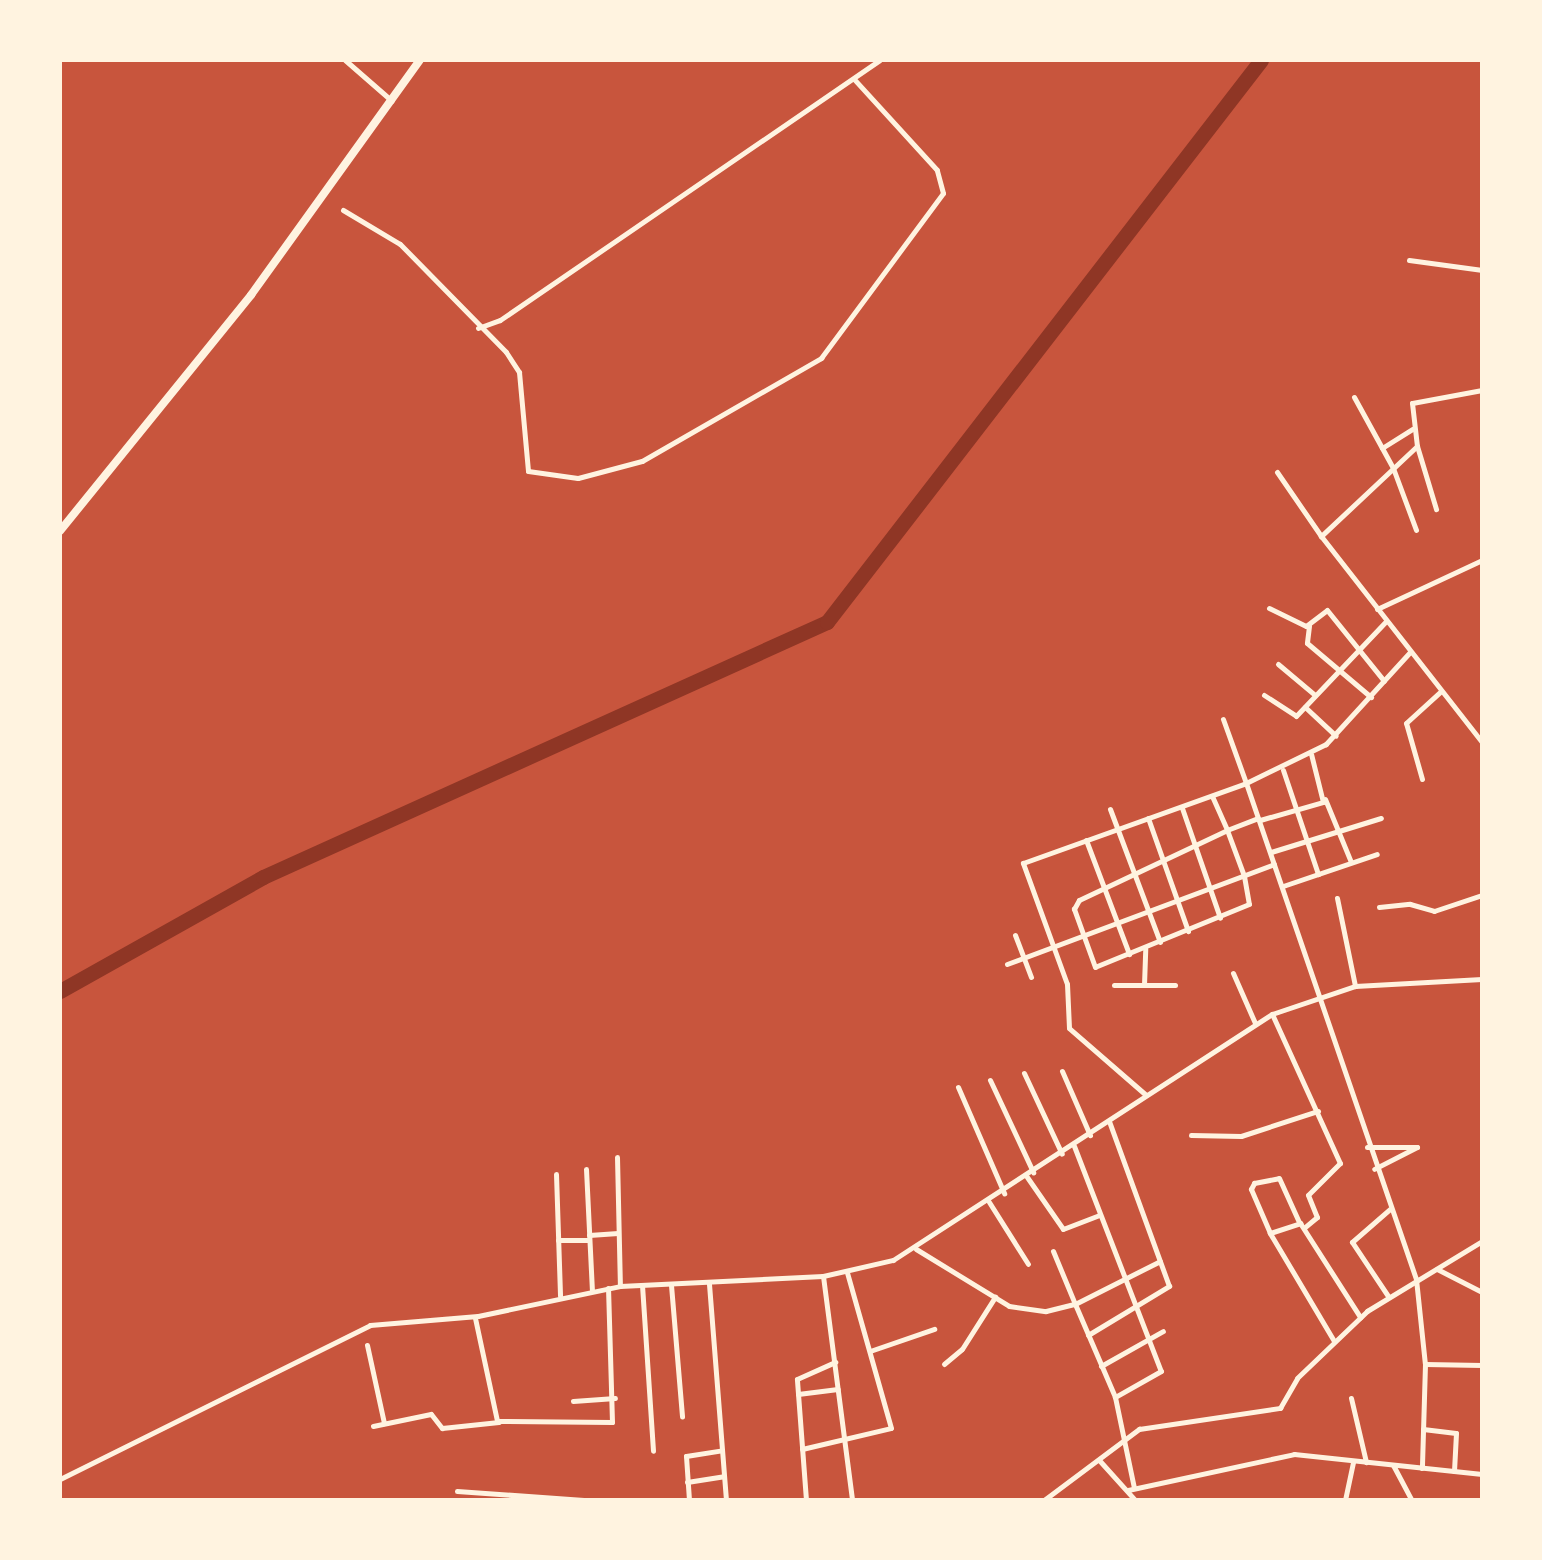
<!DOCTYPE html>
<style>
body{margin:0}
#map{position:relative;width:1542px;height:1560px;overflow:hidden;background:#c8553d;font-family:"Archivo Narrow",sans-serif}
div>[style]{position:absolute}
.river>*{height:15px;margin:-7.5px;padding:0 7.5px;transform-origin:7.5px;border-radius:7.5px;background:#8f3625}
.minor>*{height:5px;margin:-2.5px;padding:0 2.5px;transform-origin:2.5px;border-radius:2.5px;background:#fff3e0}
.primary>*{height:8px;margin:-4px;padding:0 4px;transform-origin:4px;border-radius:4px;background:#fff3e0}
span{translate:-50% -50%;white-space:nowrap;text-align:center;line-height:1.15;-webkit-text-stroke:10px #fff3e0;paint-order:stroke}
.frame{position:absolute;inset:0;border:62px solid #fff3e0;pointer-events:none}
</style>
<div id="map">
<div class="river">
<i style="left:60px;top:991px;width:233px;rotate:-29.3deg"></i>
<i style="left:263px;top:877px;width:619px;rotate:-24.33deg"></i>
<i style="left:827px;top:622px;width:710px;rotate:-52.32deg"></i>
</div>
<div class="minor">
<i style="left:345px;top:60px;width:62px;rotate:41.1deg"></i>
<i style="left:343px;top:210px;width:66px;rotate:30.8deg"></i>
<i style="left:400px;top:244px;width:151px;rotate:45.5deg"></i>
<i style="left:506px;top:352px;width:24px;rotate:57deg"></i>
<i style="left:519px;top:372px;width:99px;rotate:84.8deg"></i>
<i style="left:528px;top:471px;width:50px;rotate:8deg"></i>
<i style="left:578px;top:478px;width:66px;rotate:-14.9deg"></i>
<i style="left:642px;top:461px;width:207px;rotate:-29.9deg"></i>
<i style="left:821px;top:358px;width:205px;rotate:-53.5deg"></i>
<i style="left:943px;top:193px;width:24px;rotate:-105deg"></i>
<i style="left:937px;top:170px;width:123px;rotate:-132.4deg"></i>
<i style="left:1409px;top:260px;width:74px;rotate:7.8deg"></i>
<i style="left:478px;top:328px;width:23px;rotate:-20deg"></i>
<i style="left:500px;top:320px;width:460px;rotate:-34.4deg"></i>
<i style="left:1482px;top:390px;width:71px;rotate:169.5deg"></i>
<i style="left:1412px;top:403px;width:43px;rotate:83.4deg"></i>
<i style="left:1417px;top:446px;width:132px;rotate:136.8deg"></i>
<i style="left:1321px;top:536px;width:261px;rotate:52deg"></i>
<i style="left:1354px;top:397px;width:81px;rotate:61.2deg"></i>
<i style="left:1393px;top:468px;width:66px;rotate:69.6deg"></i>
<i style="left:1417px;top:446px;width:66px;rotate:73.2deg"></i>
<i style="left:1382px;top:448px;width:36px;rotate:-32deg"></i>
<i style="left:1277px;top:472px;width:78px;rotate:55.5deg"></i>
<i style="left:1269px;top:608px;width:41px;rotate:25.9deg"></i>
<i style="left:1306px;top:626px;width:26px;rotate:-37deg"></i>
<i style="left:1327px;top:610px;width:91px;rotate:51.2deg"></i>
<i style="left:1377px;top:609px;width:116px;rotate:-25deg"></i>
<i style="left:1309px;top:626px;width:17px;rotate:97deg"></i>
<i style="left:1307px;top:643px;width:84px;rotate:40.2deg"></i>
<i style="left:1410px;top:652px;width:125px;rotate:132.4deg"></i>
<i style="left:1326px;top:744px;width:89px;rotate:154deg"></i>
<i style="left:1246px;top:783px;width:524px;rotate:71.08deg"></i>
<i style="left:1416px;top:1279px;width:85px;rotate:84deg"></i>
<i style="left:1425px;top:1364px;width:104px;rotate:91.7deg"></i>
<i style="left:1278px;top:664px;width:48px;rotate:40deg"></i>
<i style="left:1264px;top:695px;width:38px;rotate:33deg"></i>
<i style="left:1296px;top:716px;width:131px;rotate:-46.5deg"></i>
<i style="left:1305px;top:707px;width:42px;rotate:43.1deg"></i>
<i style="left:1283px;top:770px;width:110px;rotate:71.4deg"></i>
<i style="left:1422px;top:779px;width:58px;rotate:-105.9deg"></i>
<i style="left:1406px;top:723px;width:47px;rotate:-42.4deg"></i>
<i style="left:1212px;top:796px;width:37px;rotate:66deg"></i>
<i style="left:1227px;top:830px;width:49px;rotate:69.7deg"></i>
<i style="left:1244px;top:876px;width:28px;rotate:80deg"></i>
<i style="left:1249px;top:904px;width:166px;rotate:157.8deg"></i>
<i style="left:1095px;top:967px;width:62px;rotate:-109.9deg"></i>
<i style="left:1074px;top:909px;width:10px;rotate:-61deg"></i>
<i style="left:1079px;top:900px;width:164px;rotate:-25.3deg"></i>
<i style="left:1227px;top:830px;width:33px;rotate:-21deg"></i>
<i style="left:1325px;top:799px;width:68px;rotate:67.6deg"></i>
<i style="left:1182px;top:808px;width:116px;rotate:70.9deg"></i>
<i style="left:1110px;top:809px;width:142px;rotate:69.4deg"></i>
<i style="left:1148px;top:818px;width:120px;rotate:70.5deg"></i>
<i style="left:1260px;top:820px;width:66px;rotate:-15.9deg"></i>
<i style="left:1323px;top:802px;width:49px;rotate:-104deg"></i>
<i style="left:1086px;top:840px;width:122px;rotate:69.3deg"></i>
<i style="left:1271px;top:852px;width:115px;rotate:-17.2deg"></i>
<i style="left:1283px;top:886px;width:99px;rotate:-18.8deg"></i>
<i style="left:1337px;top:898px;width:90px;rotate:78.4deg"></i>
<i style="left:1379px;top:907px;width:31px;rotate:-6deg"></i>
<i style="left:1410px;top:904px;width:25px;rotate:16deg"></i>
<i style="left:1434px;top:911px;width:51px;rotate:-18.4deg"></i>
<i style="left:1015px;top:935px;width:45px;rotate:69.1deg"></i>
<i style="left:1007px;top:964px;width:285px;rotate:-20.5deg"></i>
<i style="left:1233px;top:973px;width:55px;rotate:66.3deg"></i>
<i style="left:1114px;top:985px;width:61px"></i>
<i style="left:1144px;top:985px;width:36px;rotate:-88deg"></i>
<i style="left:1272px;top:1014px;width:164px;rotate:65.5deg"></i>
<i style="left:1340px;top:1163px;width:45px;rotate:135deg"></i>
<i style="left:1308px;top:1195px;width:24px;rotate:68deg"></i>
<i style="left:1317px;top:1217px;width:17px;rotate:140deg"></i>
<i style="left:1062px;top:1071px;width:70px;rotate:66.4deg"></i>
<i style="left:1024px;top:1073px;width:89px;rotate:64.9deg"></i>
<i style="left:990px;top:1080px;width:102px;rotate:64.9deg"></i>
<i style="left:958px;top:1087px;width:116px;rotate:66.5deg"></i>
<i style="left:1146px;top:1095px;width:102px;rotate:-139deg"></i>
<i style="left:1069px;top:1028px;width:44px;rotate:-92.6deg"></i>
<i style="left:1067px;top:984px;width:129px;rotate:-110deg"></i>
<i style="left:1023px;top:863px;width:237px;rotate:-19.7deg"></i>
<i style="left:1246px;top:783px;width:68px;rotate:-109.8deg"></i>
<i style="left:1191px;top:1135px;width:50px;rotate:1.1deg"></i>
<i style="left:1241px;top:1136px;width:81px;rotate:-18deg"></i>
<i style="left:1074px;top:1146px;width:241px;rotate:68.9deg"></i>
<i style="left:1161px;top:1371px;width:53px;rotate:150.5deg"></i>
<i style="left:1367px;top:1147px;width:50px"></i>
<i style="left:1417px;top:1147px;width:48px;rotate:152.9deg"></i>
<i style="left:617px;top:1157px;width:129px;rotate:88.7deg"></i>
<i style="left:586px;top:1169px;width:121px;rotate:87.2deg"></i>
<i style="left:556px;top:1174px;width:122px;rotate:88.1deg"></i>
<i style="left:1027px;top:1177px;width:63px;rotate:55.3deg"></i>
<i style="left:1063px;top:1229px;width:39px;rotate:-21deg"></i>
<i style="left:989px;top:1202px;width:73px;rotate:57.8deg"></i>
<i style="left:1270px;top:1233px;width:48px;rotate:-113.4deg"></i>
<i style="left:1251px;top:1189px;width:7px;rotate:-63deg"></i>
<i style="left:1254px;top:1183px;width:25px;rotate:-11deg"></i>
<i style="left:1279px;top:1178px;width:48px;rotate:65.6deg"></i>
<i style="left:589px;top:1235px;width:29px;rotate:-4deg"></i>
<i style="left:558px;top:1240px;width:30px"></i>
<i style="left:916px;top:1249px;width:109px;rotate:31.5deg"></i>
<i style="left:1009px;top:1306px;width:37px;rotate:8deg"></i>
<i style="left:1046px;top:1311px;width:30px;rotate:-14deg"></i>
<i style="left:1075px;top:1304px;width:101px;rotate:66.7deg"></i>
<i style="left:1115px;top:1397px;width:93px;rotate:78.2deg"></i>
<i style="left:1053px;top:1251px;width:57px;rotate:67.5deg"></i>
<i style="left:1075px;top:1304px;width:95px;rotate:-26.8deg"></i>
<i style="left:1437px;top:1269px;width:51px;rotate:27.1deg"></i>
<i style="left:823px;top:1276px;width:226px;rotate:82.6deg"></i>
<i style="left:709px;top:1284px;width:217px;rotate:85.5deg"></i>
<i style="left:642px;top:1285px;width:166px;rotate:86.2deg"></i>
<i style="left:671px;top:1285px;width:132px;rotate:85.2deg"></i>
<i style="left:1388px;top:1296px;width:65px;rotate:-123.7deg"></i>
<i style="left:1352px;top:1242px;width:50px;rotate:-41deg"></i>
<i style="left:475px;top:1318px;width:105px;rotate:77.9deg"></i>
<i style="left:497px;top:1421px;width:115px;rotate:0.5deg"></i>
<i style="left:612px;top:1422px;width:134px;rotate:-91.7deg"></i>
<i style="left:1088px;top:1335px;width:95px;rotate:-31.2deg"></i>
<i style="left:1169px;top:1286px;width:176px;rotate:-110deg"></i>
<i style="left:1334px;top:1341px;width:126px;rotate:-120.7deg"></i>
<i style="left:1270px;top:1233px;width:32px;rotate:-18deg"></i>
<i style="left:1300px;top:1223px;width:112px;rotate:57.4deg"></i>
<i style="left:367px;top:1345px;width:80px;rotate:77.7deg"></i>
<i style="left:870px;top:1351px;width:68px;rotate:-19deg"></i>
<i style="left:944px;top:1364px;width:23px;rotate:-40deg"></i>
<i style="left:962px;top:1349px;width:62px;rotate:-57.6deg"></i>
<i style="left:1425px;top:1364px;width:57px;rotate:1deg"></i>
<i style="left:1101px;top:1366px;width:71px;rotate:-29.4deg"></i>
<i style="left:798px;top:1394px;width:40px;rotate:-7.1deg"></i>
<i style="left:1351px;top:1398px;width:66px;rotate:76.8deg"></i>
<i style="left:573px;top:1401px;width:42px;rotate:-4.1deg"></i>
<i style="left:373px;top:1426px;width:59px;rotate:-11.7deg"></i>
<i style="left:431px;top:1414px;width:18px;rotate:52deg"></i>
<i style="left:442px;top:1428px;width:57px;rotate:-6deg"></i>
<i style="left:1423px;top:1429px;width:33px;rotate:7deg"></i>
<i style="left:1456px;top:1433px;width:38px;rotate:93deg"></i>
<i style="left:802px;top:1449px;width:91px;rotate:-13.3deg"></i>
<i style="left:891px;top:1428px;width:162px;rotate:-105.8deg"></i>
<i style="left:1099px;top:1460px;width:54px;rotate:48deg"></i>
<i style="left:1393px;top:1465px;width:40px;rotate:62deg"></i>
<i style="left:60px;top:1479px;width:346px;rotate:-26.4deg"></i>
<i style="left:370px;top:1325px;width:108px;rotate:-4.8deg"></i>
<i style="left:478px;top:1316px;width:145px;rotate:-11.9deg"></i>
<i style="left:620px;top:1286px;width:203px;rotate:-2.8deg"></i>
<i style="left:823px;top:1276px;width:72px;rotate:-12.9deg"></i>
<i style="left:893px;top:1260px;width:452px;rotate:-33deg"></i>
<i style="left:1272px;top:1014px;width:88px;rotate:-18.6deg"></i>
<i style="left:1355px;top:986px;width:127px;rotate:-3.2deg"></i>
<i style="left:687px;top:1482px;width:37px;rotate:-9deg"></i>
<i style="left:1128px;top:1490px;width:170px;rotate:-12.2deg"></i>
<i style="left:1294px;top:1454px;width:189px;rotate:6.1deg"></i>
<i style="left:457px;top:1491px;width:127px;rotate:4.1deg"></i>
<i style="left:689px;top:1500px;width:44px;rotate:-93.9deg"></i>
<i style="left:686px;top:1456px;width:36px;rotate:-9deg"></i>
<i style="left:806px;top:1500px;width:121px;rotate:-94.3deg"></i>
<i style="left:797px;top:1379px;width:42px;rotate:-24.1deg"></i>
<i style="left:1044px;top:1500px;width:119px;rotate:-36.8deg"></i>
<i style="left:1139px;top:1429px;width:143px;rotate:-8.5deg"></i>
<i style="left:1280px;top:1408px;width:34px;rotate:-60deg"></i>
<i style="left:1297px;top:1378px;width:97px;rotate:-43.7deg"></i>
<i style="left:1367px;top:1311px;width:135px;rotate:-31.3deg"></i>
<i style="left:1345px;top:1500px;width:39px;rotate:-78deg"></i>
</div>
<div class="primary">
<i style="left:60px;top:531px;width:304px;rotate:-51deg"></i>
<i style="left:251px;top:295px;width:289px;rotate:-54.3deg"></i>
</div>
<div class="frame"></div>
</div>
